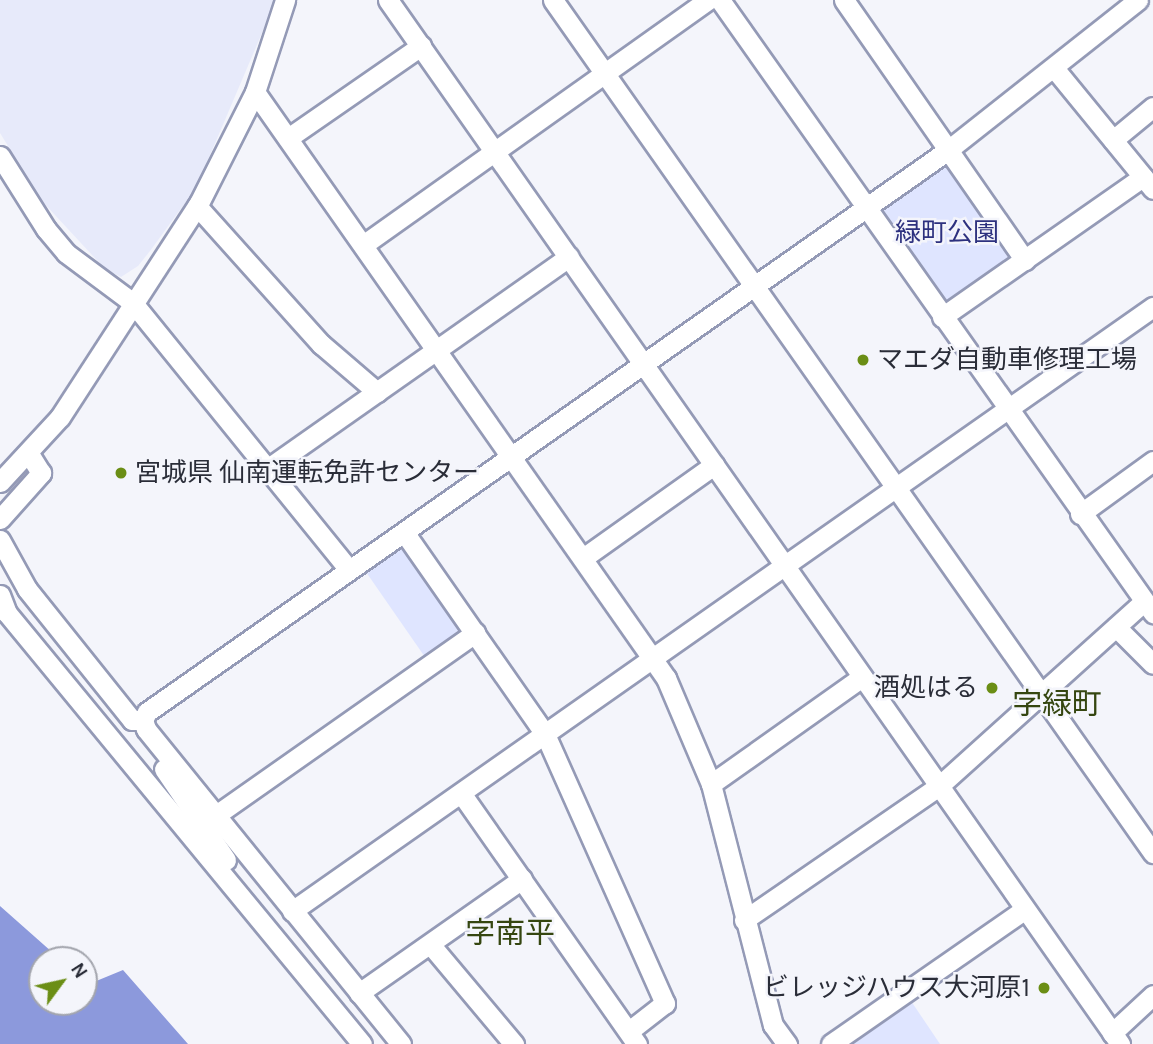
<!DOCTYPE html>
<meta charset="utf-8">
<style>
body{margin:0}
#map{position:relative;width:1153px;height:1044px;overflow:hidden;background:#f4f5fb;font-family:Karla,"Noto Sans JP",sans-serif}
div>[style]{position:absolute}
.built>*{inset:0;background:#e7eafa}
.green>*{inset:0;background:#dfe5ff}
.water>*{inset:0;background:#8c99dc}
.roads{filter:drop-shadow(2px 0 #949ab6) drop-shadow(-2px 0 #949ab6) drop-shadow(0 2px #949ab6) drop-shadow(0 -2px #949ab6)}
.minor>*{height:19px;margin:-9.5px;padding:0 9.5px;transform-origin:9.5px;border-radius:9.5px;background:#fff}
.dots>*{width:19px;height:19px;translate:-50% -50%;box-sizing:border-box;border:4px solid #f4f5fb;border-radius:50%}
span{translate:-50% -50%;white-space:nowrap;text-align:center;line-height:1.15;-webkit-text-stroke:5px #f4f5fb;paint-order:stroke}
.park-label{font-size:26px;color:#2d317f}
.poi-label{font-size:26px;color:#2a2d38}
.left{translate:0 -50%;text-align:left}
.right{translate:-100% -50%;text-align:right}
.quarter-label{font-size:30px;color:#354610}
.north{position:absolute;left:28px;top:946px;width:70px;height:70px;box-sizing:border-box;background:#f4f5fb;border:2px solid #a3a5ad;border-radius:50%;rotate:57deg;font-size:19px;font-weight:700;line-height:28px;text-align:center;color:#2a2d38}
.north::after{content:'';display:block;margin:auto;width:24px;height:32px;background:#6b8e15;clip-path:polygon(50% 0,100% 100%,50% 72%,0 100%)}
</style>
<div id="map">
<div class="built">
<i style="clip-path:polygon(0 0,276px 0,196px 188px,150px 251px,138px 266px,121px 277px,105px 269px,42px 201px,0 133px)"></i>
</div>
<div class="green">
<i style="clip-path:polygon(946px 166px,954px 166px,1012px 250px,1011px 260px,949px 302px,941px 302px,881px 216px,883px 209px)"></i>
<i style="clip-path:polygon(401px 547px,409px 551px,462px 626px,462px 635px,427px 660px,366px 572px)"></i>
<i style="clip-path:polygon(909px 998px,940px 1044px,845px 1044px)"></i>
</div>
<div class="water">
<i style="clip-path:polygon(0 906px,61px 960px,42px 960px,42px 1002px,84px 1002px,84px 980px,89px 984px,123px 970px,188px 1044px,0 1044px)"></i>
</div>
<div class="roads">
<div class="minor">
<i style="left:388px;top:0;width:1275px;rotate:54.96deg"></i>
<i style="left:553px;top:0;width:1043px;rotate:54.88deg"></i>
<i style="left:720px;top:0;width:751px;rotate:54.76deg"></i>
<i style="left:844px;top:0;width:317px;rotate:55.2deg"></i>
<i style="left:1054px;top:68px;width:156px;rotate:50.7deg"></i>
<i style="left:255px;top:92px;width:716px;rotate:54.96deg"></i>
<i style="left:666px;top:678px;width:115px;rotate:67deg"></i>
<i style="left:711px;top:784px;width:249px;rotate:75.6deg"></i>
<i style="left:773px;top:1025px;width:24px;rotate:54deg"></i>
<i style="left:288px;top:138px;width:162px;rotate:-34.7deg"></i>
<i style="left:1113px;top:140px;width:52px;rotate:-39.5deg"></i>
<i style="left:0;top:156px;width:86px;rotate:57.8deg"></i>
<i style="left:46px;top:229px;width:31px;rotate:50deg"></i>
<i style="left:66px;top:253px;width:84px;rotate:36.7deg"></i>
<i style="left:133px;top:303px;width:343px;rotate:51deg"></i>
<i style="left:197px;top:206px;width:186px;rotate:48.1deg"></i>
<i style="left:321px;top:344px;width:74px;rotate:40.6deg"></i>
<i style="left:363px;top:245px;width:423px;rotate:-35.4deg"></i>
<i style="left:942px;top:317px;width:245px;rotate:-34.9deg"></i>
<i style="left:267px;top:469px;width:369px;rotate:-35.1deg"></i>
<i style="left:0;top:482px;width:88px;rotate:-47.3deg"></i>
<i style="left:60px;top:417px;width:255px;rotate:-57deg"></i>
<i style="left:199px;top:203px;width:124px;rotate:-63.2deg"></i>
<i style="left:255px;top:92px;width:97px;rotate:-71.9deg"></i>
<i style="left:1080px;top:514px;width:90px;rotate:-36deg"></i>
<i style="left:0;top:519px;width:62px;rotate:-48.3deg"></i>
<i style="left:41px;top:473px;width:22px;rotate:-122deg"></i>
<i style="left:404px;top:532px;width:246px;rotate:55.1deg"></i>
<i style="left:545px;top:734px;width:295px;rotate:66deg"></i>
<i style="left:665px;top:1003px;width:46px;rotate:142.1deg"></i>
<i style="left:0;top:540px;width:56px;rotate:61.1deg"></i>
<i style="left:27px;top:589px;width:168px;rotate:51.3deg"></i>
<i style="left:132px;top:720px;width:11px"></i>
<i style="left:583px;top:558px;width:161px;rotate:-35.4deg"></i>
<i style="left:0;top:595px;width:19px;rotate:69deg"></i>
<i style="left:7px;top:613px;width:558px;rotate:50.52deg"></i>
<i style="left:1116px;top:627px;width:52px;rotate:45deg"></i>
<i style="left:164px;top:769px;width:110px;rotate:55.7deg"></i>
<i style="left:711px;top:784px;width:185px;rotate:-35.3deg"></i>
<i style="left:461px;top:793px;width:307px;rotate:55deg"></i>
<i style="left:216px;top:815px;width:317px;rotate:-35.1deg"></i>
<i style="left:292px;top:911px;width:1052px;rotate:-35.05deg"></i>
<i style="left:744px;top:920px;width:237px;rotate:-34.5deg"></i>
<i style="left:939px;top:786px;width:275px;rotate:-42deg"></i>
<i style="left:430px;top:944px;width:131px;rotate:50deg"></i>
<i style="left:359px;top:993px;width:199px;rotate:-35deg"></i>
<i style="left:1112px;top:1033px;width:56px;rotate:-42.8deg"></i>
<i style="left:401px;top:1044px;width:405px;rotate:-129deg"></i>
<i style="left:146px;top:729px;width:9px;rotate:-108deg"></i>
<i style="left:143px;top:720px;width:9px;rotate:-63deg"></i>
<i style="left:147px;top:712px;width:978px;rotate:-35.05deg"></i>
<i style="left:948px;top:150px;width:242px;rotate:-38.3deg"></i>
<i style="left:831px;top:1044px;width:236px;rotate:-34.8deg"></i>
</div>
</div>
<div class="dots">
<i style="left:863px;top:360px;background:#6b8e15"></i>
<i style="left:121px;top:473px;background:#6b8e15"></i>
<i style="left:992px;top:688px;background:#6b8e15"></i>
<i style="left:1044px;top:988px;background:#6b8e15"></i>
</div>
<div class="park-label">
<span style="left:947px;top:233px">緑町公園</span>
</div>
<div class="poi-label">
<span class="left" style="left:877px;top:360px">マエダ自動車修理工場</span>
<span class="left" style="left:135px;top:473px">宮城県 仙南運転免許センター</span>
<span class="right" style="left:978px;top:688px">酒処はる</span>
<span class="right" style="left:1030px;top:988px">ビレッジハウス大河原1</span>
</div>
<div class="quarter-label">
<span style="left:1057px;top:704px">字緑町</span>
<span style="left:510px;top:933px">字南平</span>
</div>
<div class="north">N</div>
</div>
